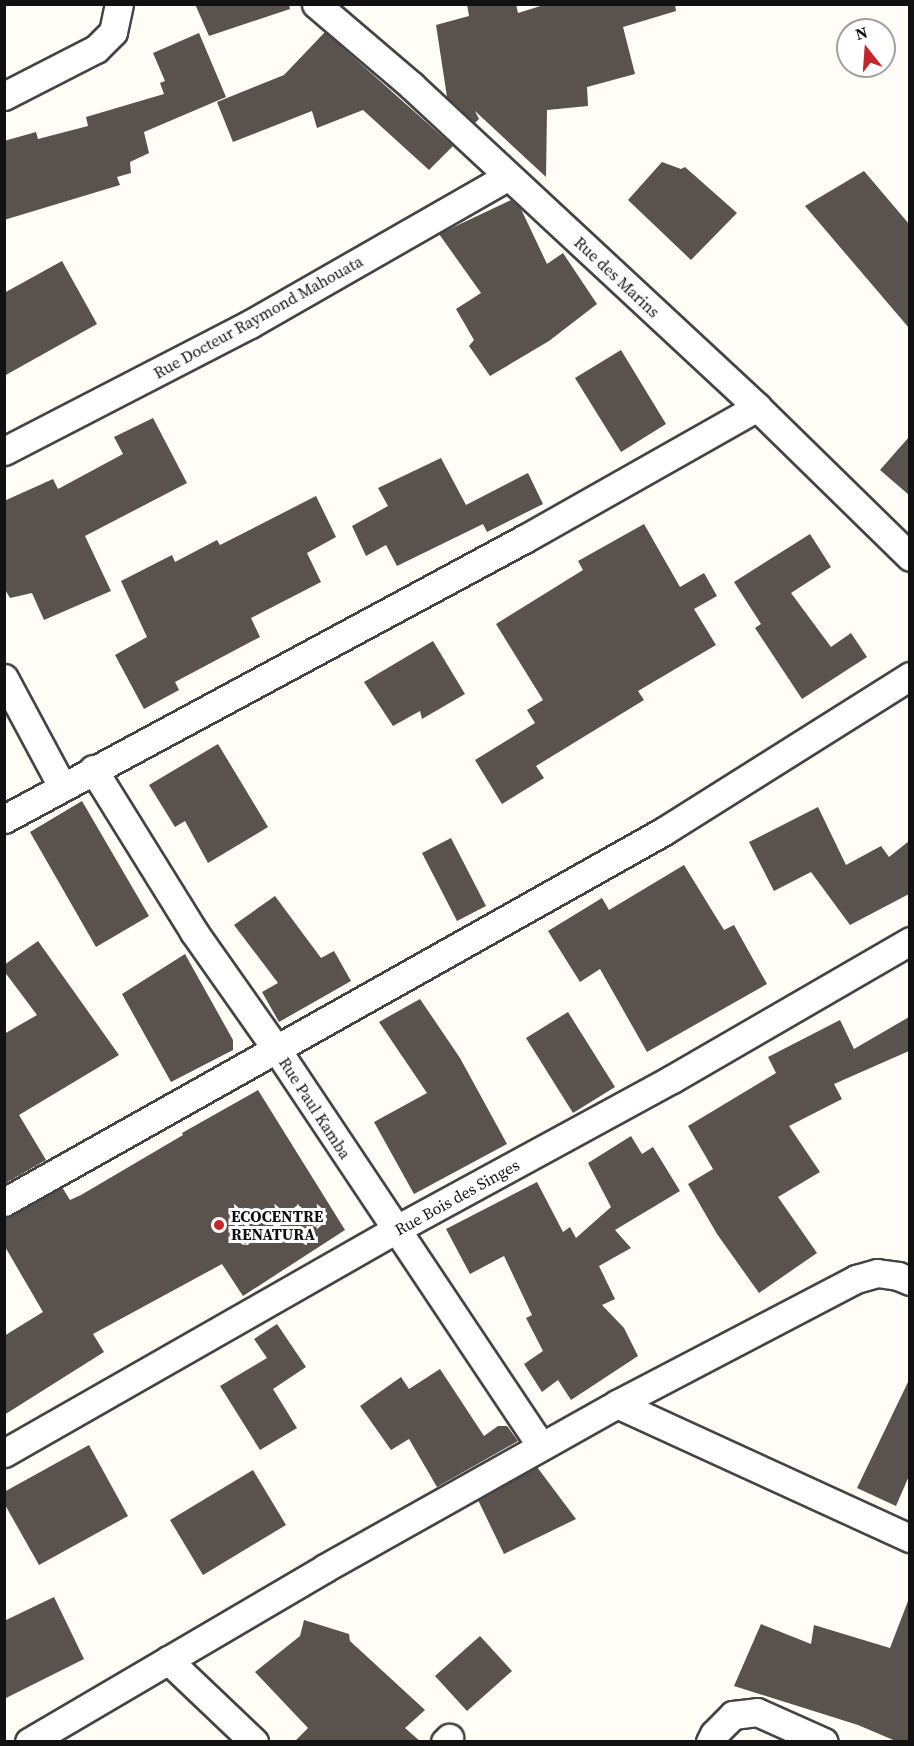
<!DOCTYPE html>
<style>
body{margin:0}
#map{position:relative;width:914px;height:1746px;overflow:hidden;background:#fffdf5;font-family:"Source Serif 4",serif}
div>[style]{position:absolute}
.building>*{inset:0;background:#5a524d}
.roads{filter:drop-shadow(2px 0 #444) drop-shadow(-2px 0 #444) drop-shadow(0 2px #444) drop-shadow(0 -2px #444)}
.street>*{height:27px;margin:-13.5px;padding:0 13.5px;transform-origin:13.5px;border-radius:13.5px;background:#fff}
.dots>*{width:16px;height:16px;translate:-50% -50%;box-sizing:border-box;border:3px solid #fff;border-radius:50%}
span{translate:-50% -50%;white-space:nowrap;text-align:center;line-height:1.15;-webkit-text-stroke:6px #fff;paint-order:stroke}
.street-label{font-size:16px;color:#111}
.poi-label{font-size:16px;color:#111;font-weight:700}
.left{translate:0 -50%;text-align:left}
.frame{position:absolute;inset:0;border:6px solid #111;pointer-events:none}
.north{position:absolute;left:836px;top:18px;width:60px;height:60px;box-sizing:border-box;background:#fff;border:2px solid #a0a0a0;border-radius:50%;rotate:343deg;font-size:16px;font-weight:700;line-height:24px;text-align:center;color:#111}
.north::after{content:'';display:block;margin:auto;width:21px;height:27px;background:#c4262e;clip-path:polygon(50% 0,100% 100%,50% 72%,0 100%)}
</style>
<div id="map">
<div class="building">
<i style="clip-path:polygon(195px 4px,289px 4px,290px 9px,209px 36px)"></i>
<i style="clip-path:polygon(467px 4px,516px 4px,518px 13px,547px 4px,675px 4px,676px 11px,623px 27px,635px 74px,587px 87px,588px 106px,547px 110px,546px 177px,475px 111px,479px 119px,475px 123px,447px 97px,436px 25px,469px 16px)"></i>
<i style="clip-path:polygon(325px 32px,453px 146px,429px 170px,363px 110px,317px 128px,312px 111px,233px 142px,217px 102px,284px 75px)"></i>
<i style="clip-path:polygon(199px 33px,226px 97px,144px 132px,149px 153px,130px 162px,131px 173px,117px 177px,120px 185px,4px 220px,4px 141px,36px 132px,38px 139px,88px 126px,86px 117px,164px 94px,160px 83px,165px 81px,153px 53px)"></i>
<i style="clip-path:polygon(662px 162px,681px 169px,685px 167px,737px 213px,691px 260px,628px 200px)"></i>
<i style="clip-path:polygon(864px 171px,909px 224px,909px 328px,805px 206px)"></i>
<i style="clip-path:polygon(511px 200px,521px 209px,547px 264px,563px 253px,597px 304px,549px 341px,490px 376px,469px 346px,474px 340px,456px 309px,481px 293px,439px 234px)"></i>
<i style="clip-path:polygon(62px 261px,97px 324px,4px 376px,4px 293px)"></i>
<i style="clip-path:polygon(621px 350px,666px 424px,621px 452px,575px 378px)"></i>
<i style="clip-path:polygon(153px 418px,187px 483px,85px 536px,111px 591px,44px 620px,32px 593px,10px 598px,4px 588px,4px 501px,53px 479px,58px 489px,123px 454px,114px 437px)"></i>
<i style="clip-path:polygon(909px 437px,909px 495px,880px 470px)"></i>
<i style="clip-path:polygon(441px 458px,466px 505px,528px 473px,543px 504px,487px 532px,483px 524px,397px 566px,386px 545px,366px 556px,352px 526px,388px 506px,378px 488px)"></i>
<i style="clip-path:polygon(316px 496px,336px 537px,307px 553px,321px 582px,251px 618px,260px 637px,175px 682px,179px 690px,144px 709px,115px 655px,147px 637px,121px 581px,172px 555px,175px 562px,217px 540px,220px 545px)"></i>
<i style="clip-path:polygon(644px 524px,680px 587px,704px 573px,717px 596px,694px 609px,716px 645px,638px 691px,644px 700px,536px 766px,544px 778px,502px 804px,475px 760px,535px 723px,527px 710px,543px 700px,496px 624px,583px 570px,578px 561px)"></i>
<i style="clip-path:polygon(810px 534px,831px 567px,791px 593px,831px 647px,851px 633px,867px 657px,802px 699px,755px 628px,761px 624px,734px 582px)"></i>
<i style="clip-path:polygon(433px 641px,465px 694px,422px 719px,420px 711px,393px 726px,364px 682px)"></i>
<i style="clip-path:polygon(218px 744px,268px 827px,208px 863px,185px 821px,175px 827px,149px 785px)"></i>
<i style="clip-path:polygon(82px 801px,149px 916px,96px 947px,30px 832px)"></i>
<i style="clip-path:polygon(818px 807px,846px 865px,881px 846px,889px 857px,909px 841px,909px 894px,850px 925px,811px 872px,774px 891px,749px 842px)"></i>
<i style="clip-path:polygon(451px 838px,486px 906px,457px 921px,422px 853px)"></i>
<i style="clip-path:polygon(684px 865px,724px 930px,734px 925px,767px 984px,647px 1052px,600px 969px,580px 982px,548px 931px,602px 898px,609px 910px)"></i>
<i style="clip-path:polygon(275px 896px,321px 958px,334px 951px,351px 981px,279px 1022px,262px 992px,278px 983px,234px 925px)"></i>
<i style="clip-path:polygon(38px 941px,119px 1055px,19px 1115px,46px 1160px,4px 1184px,4px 1034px,37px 1015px,4px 971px,4px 965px)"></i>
<i style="clip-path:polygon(185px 954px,233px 1040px,233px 1050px,171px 1082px,122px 994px)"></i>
<i style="clip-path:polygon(420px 999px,460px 1058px,507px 1144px,414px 1194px,374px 1122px,427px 1093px,379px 1022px)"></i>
<i style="clip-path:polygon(568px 1012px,615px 1087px,573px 1113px,526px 1038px)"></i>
<i style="clip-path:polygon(909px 1017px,909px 1051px,834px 1084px,842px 1099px,789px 1126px,820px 1172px,778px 1197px,817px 1253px,759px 1293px,717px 1234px,688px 1184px,713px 1169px,688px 1126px,776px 1073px,768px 1057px,840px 1020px,854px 1049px)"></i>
<i style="clip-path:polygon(258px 1090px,345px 1230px,243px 1296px,222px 1264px,93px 1334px,104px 1352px,4px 1415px,4px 1336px,43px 1312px,4px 1245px,4px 1218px,62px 1187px,70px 1200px,81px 1195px,183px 1135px,182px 1133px)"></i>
<i style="clip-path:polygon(631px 1136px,642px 1154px,653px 1147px,680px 1191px,615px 1230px,631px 1248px,599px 1266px,615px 1299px,602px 1305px,624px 1328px,638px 1356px,571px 1400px,558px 1380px,542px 1392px,524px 1364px,543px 1351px,526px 1318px,532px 1315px,504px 1256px,470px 1274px,446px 1229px,537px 1182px,563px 1232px,570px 1227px,576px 1238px,611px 1207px,588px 1163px)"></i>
<i style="clip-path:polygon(277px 1324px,306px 1367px,273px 1389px,297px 1428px,260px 1450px,220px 1386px,267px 1358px,254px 1339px)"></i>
<i style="clip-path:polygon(440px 1369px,484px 1436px,498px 1426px,507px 1426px,518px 1441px,437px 1487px,409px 1439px,391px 1450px,360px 1406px,401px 1377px,409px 1389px)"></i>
<i style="clip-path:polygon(909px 1380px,909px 1476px,896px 1506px,857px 1488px)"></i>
<i style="clip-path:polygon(89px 1445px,128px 1516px,39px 1565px,4px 1503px,4px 1492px)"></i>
<i style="clip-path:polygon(537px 1467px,576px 1519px,504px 1554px,478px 1500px)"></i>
<i style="clip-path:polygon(253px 1470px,286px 1525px,203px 1575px,170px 1520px)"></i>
<i style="clip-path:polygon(54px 1597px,84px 1659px,4px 1699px,4px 1621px)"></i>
<i style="clip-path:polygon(908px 1601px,909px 1742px,898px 1742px,858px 1725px,734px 1686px,761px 1624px,811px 1644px,814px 1625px,890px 1648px)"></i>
<i style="clip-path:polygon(304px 1620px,349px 1634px,350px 1641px,425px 1710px,405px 1728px,421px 1742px,294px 1742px,308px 1728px,255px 1672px,300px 1636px)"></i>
<i style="clip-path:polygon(480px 1636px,512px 1671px,467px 1711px,435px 1676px)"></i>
</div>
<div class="roads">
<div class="street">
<i style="left:316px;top:4px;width:126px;rotate:40.5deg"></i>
<i style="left:412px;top:86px;width:471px;rotate:42.9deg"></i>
<i style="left:757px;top:407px;width:214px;rotate:44.4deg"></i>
<i style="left:4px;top:96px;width:103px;rotate:-27.1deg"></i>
<i style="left:96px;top:49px;width:24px;rotate:-45deg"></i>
<i style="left:113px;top:32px;width:29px;rotate:-78deg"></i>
<i style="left:4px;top:451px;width:277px;rotate:-27.3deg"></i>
<i style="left:250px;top:324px;width:297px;rotate:-29.8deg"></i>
<i style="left:4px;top:678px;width:123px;rotate:61.8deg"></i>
<i style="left:93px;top:769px;width:192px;rotate:58.2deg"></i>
<i style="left:194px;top:932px;width:144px;rotate:54.9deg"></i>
<i style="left:277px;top:1050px;width:475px;rotate:56.3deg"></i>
<i style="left:4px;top:819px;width:591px;rotate:-28.3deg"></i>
<i style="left:524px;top:539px;width:268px;rotate:-29.5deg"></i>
<i style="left:4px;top:1202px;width:757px;rotate:-29.34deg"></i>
<i style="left:664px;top:831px;width:291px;rotate:-32.2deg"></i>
<i style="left:617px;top:1404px;width:322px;rotate:24.6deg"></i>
<i style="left:4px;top:1453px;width:450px;rotate:-29.7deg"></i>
<i style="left:395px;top:1230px;width:315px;rotate:-28.6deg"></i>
<i style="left:672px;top:1079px;width:275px;rotate:-30.1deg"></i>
<i style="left:168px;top:1660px;width:119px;rotate:43.6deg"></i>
<i style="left:29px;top:1742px;width:343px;rotate:-30.4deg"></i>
<i style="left:325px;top:1568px;width:335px;rotate:-29.3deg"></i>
<i style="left:617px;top:1404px;width:270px;rotate:-27.6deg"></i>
<i style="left:856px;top:1279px;width:22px;rotate:-16deg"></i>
<i style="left:877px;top:1273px;width:21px;rotate:8deg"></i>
<i style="left:898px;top:1276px;width:13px;rotate:23deg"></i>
<i style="left:445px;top:1742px;width:6px;rotate:-45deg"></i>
<i style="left:710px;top:1742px;width:9px;rotate:-63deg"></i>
<i style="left:714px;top:1734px;width:27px;rotate:-45deg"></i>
<i style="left:733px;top:1715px;width:24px;rotate:-7deg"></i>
<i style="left:757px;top:1712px;width:73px;rotate:24.1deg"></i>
</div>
</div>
<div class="dots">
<i style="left:219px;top:1225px;background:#c4262e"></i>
</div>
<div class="street-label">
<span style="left:617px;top:277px;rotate:43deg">Rue des Marins</span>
<span style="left:258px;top:317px;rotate:-29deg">Rue Docteur Raymond Mahouata</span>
<span style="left:315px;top:1108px;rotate:57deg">Rue Paul Kamba</span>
<span style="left:457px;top:1197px;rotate:-29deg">Rue Bois des Singes</span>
</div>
<div class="poi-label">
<span class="left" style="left:231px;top:1225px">ECOCENTRE<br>RENATURA</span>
</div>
<div class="frame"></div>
<div class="north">N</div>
</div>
